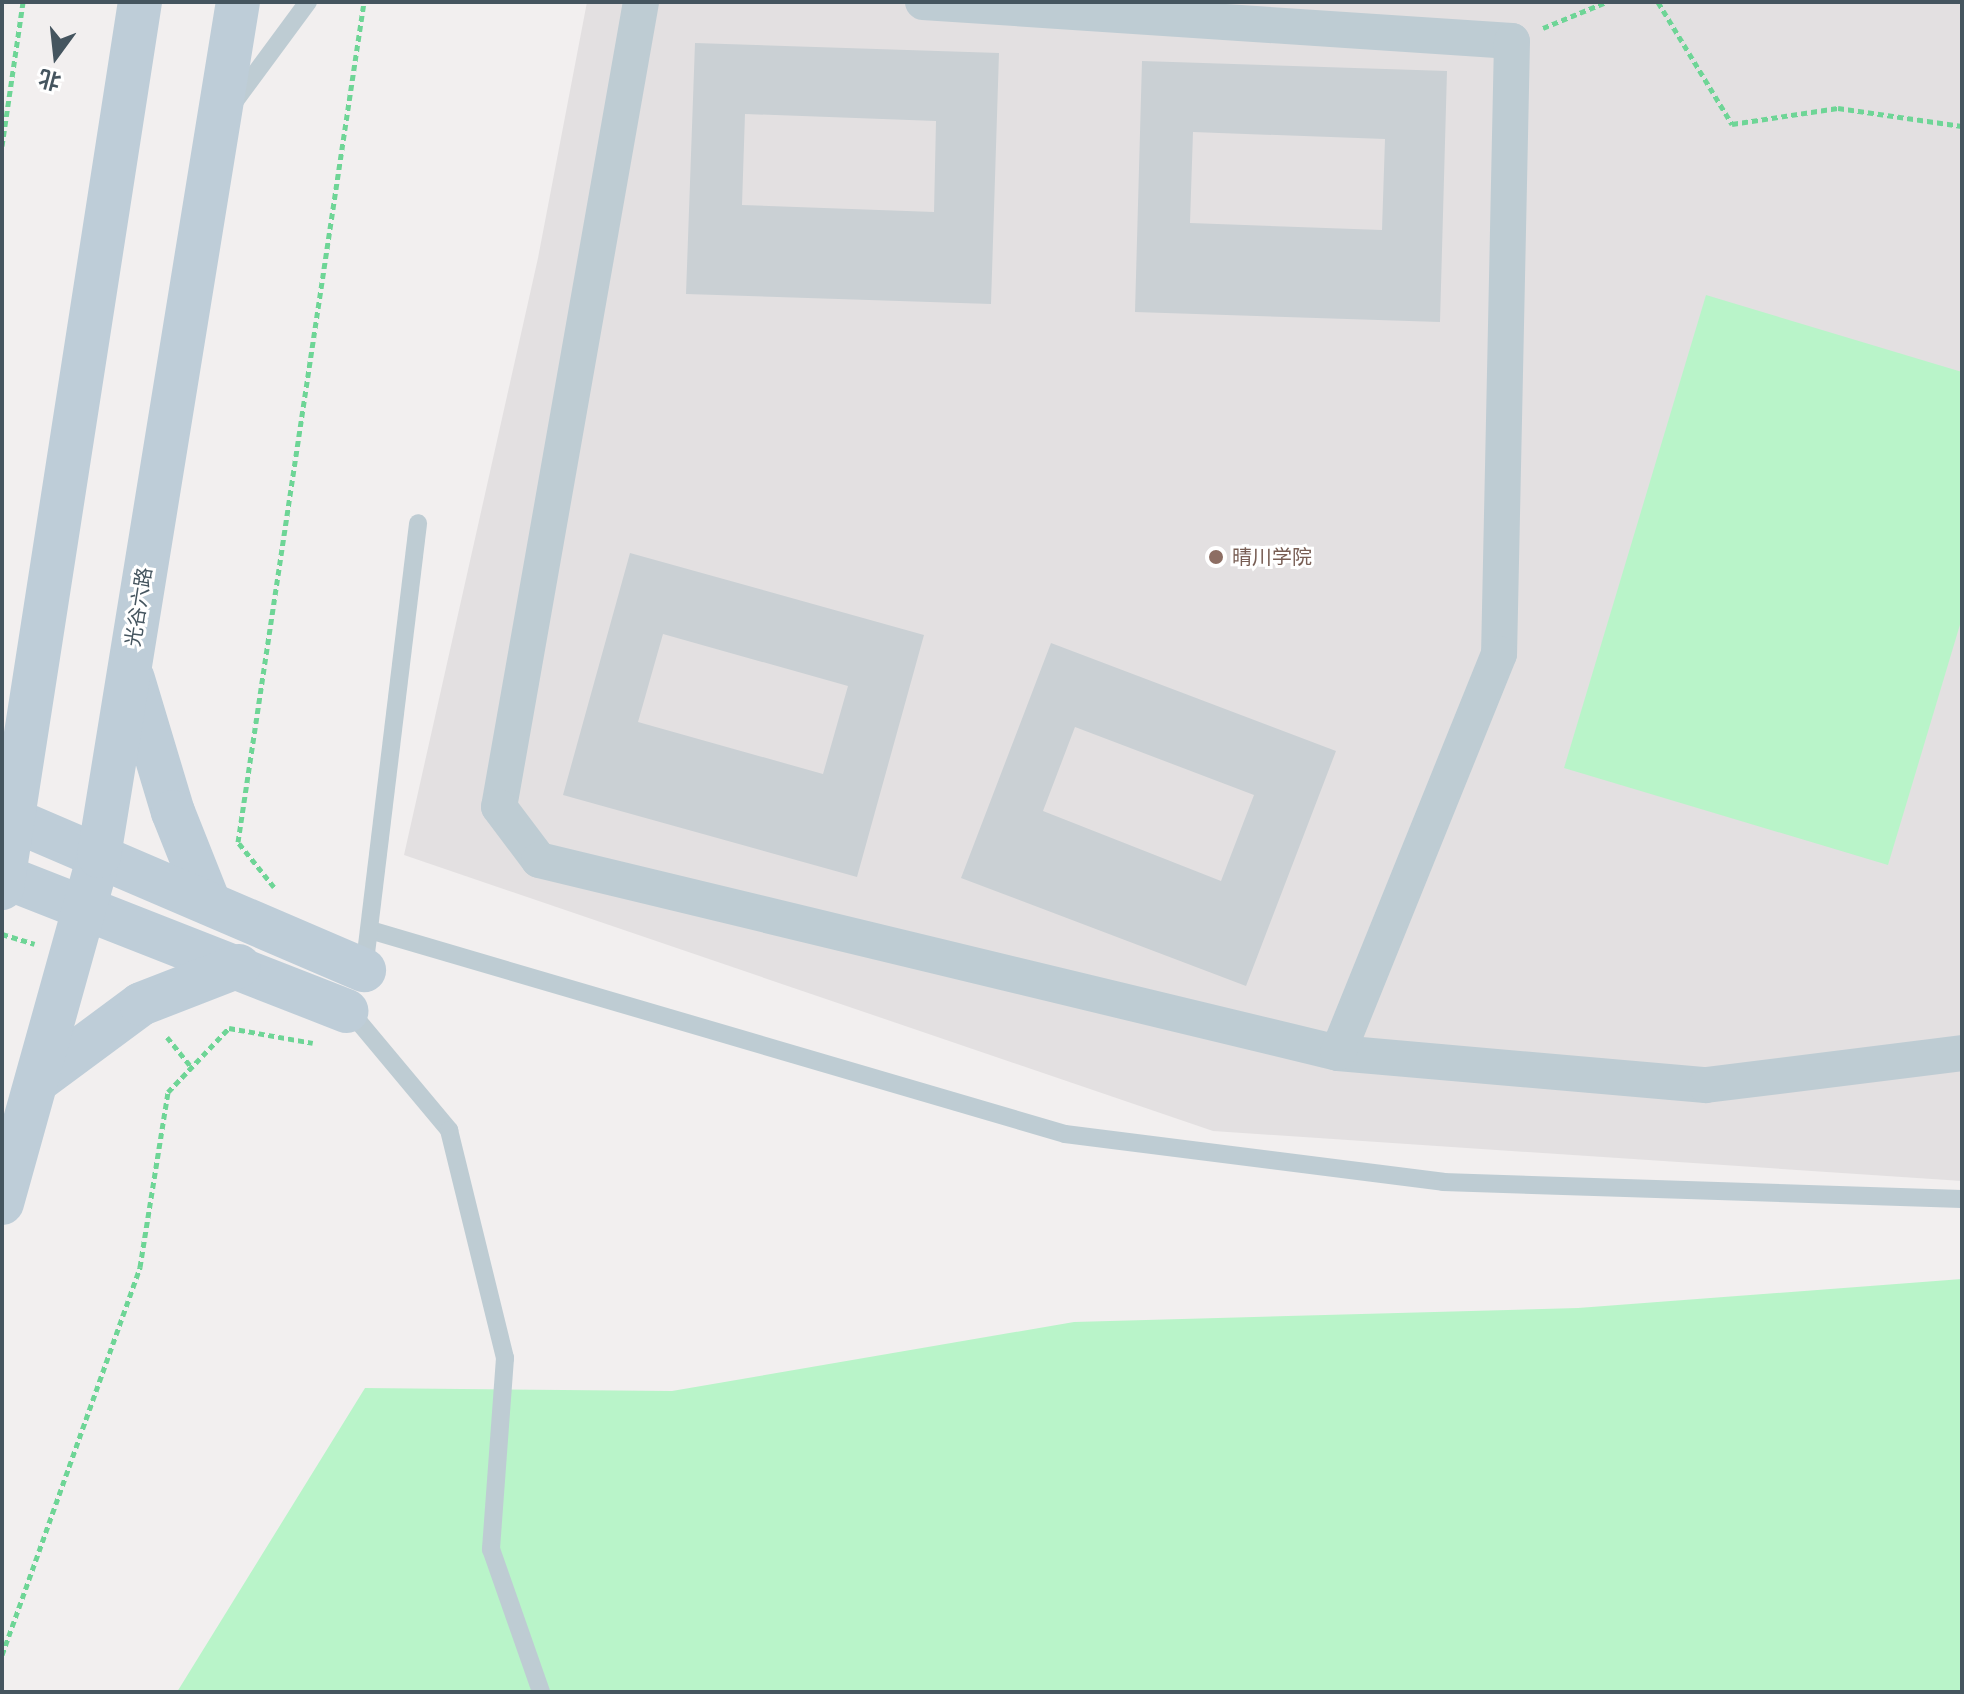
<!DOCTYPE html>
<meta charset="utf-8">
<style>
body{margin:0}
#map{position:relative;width:1964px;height:1694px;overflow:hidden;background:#f2efef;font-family:"Work Sans","Noto Sans SC",sans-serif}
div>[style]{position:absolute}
.education>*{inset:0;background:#e3e0e1}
.green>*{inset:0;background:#b9f4c9}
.building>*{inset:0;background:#cad0d4}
.path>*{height:5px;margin-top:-2.5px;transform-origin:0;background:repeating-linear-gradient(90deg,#6ed596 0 6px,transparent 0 10px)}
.lane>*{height:18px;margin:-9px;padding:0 9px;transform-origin:9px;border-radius:9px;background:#beccd3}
.street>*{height:36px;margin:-18px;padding:0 18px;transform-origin:18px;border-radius:18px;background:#beccd3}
.secondary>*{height:44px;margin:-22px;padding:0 22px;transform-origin:22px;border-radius:22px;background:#becdd8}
.dots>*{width:22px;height:22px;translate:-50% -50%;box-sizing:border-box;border:4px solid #fff;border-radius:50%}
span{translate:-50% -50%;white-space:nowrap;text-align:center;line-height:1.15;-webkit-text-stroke:6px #fff;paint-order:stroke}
.education-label{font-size:20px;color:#785e54}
.left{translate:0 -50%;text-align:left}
.street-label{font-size:20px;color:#45555f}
.frame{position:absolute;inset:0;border:4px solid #45555f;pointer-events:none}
.north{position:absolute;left:16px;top:16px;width:80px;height:80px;-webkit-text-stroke:6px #fff;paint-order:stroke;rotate:195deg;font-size:22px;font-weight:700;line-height:32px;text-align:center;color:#45555f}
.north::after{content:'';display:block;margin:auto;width:28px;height:36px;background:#45555f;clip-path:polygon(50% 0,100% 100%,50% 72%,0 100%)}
</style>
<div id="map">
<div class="education">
<i style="clip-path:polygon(587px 2px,1962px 2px,1962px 1181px,1213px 1131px,404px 855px,538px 258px)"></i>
</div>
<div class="green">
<i style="clip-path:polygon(1706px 295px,1962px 372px,1962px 618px,1888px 865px,1564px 768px)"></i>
<i style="clip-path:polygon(1962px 1279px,1962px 1692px,177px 1692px,365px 1388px,672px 1391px,1074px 1322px,1578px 1308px)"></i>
</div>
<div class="building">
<i style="clip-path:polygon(evenodd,695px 43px,999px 53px,991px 304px,686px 294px,695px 43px,745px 114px,936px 121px,934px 212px,742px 205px,745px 114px)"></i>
<i style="clip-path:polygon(evenodd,1142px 61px,1447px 71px,1440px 322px,1135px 312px,1142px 61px,1193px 132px,1385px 139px,1382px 230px,1190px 223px,1193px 132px)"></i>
<i style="clip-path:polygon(evenodd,630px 553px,924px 635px,857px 877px,563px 795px,630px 553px,663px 634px,848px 686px,823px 774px,638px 722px,663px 634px)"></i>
<i style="clip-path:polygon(evenodd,1051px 643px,1336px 751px,1246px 986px,961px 878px,1051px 643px,1075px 727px,1254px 795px,1221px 881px,1043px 811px,1075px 727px)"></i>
</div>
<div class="path">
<i style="left:1658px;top:2px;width:143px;rotate:58.8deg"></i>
<i style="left:1732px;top:124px;width:107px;rotate:-8.6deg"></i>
<i style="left:1838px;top:108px;width:125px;rotate:8.3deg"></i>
<i style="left:1543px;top:28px;width:68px;rotate:-22.4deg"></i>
<i style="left:2px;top:146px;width:146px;rotate:-81.7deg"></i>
<i style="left:274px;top:887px;width:58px;rotate:-128.7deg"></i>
<i style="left:238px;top:842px;width:849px;rotate:-81.47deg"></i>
<i style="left:2px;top:934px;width:34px;rotate:17deg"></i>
<i style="left:167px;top:1037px;width:38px;rotate:51deg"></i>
<i style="left:2px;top:1655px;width:412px;rotate:-70.4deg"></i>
<i style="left:140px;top:1267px;width:177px;rotate:-80.9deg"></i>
<i style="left:168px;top:1092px;width:88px;rotate:-46.4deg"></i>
<i style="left:229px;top:1028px;width:85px;rotate:10.1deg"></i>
</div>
<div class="lane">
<i style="left:232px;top:105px;width:128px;rotate:-53.6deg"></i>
<i style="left:370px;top:930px;width:724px;rotate:16.36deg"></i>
<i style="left:1065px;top:1134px;width:381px;rotate:7.2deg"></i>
<i style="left:1443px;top:1182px;width:519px;rotate:1.88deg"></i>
<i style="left:364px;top:970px;width:450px;rotate:-83.1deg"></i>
<i style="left:348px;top:1009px;width:158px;rotate:50.1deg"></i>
<i style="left:449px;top:1130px;width:235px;rotate:76.2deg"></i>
<i style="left:505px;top:1358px;width:192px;rotate:94.2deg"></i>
<i style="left:491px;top:1549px;width:151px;rotate:70.7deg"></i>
</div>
<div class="street">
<i style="left:641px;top:2px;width:817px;rotate:100deg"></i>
<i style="left:499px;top:807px;width:66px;rotate:53deg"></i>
<i style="left:539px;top:860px;width:822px;rotate:13.58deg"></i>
<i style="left:1338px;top:1053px;width:369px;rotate:5deg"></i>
<i style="left:1706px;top:1085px;width:258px;rotate:-7.1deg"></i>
<i style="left:923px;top:2px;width:590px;rotate:3.79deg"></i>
<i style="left:1512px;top:41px;width:613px;rotate:91.21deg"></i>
<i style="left:1499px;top:654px;width:430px;rotate:112deg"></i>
</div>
<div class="secondary">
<i style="left:133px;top:679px;width:139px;rotate:73.3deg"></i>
<i style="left:173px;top:812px;width:95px;rotate:68.3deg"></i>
<i style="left:2px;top:815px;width:394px;rotate:23.2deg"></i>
<i style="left:2px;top:876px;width:370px;rotate:21.4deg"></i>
<i style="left:2px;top:888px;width:897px;rotate:-81.15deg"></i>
<i style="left:37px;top:1081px;width:129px;rotate:-36.5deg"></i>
<i style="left:141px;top:1004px;width:105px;rotate:-21.2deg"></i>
<i style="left:2px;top:1203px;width:360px;rotate:-74.4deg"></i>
<i style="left:99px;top:856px;width:865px;rotate:-80.76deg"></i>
</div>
<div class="dots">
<i style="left:1216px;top:557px;background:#8d6e63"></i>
</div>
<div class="education-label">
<span class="left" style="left:1232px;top:557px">晴川学院</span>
</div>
<div class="street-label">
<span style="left:139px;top:607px;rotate:-81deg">光谷六路</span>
</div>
<div class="frame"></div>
<div class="north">北</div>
</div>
